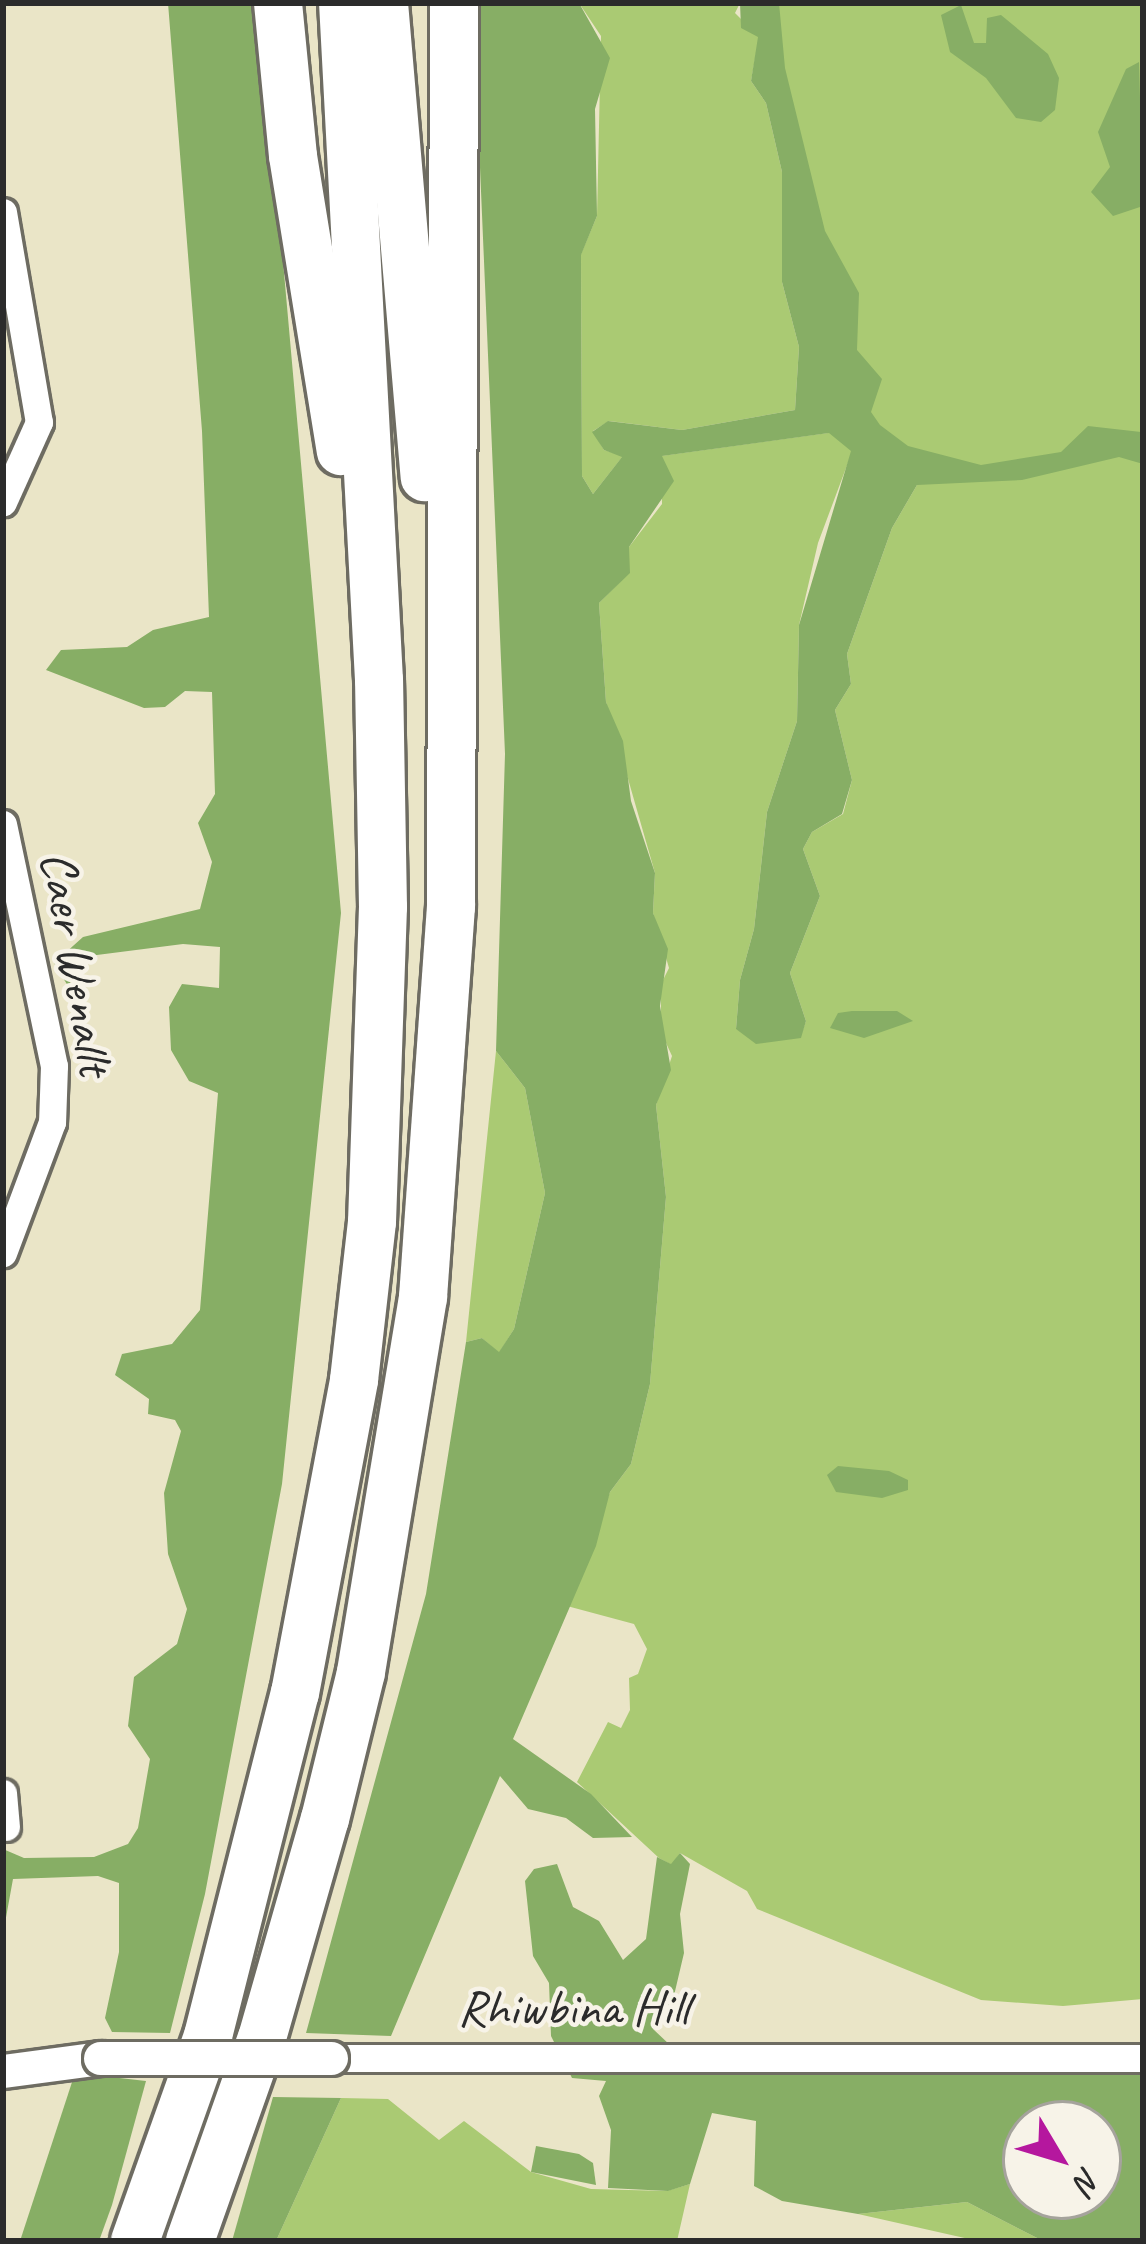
<!DOCTYPE html>
<style>
body{margin:0}
#map{position:relative;width:1146px;height:2244px;overflow:hidden;background:#eae5c7;font-family:Caveat,sans-serif}
div>[style]{position:absolute}
.green>*{inset:0;background:#aaca73}
.forest>*{inset:0;background:#87ae65}
.roads{filter:drop-shadow(3px 0 #6e6c62) drop-shadow(-3px 0 #6e6c62) drop-shadow(0 3px #6e6c62) drop-shadow(0 -3px #6e6c62)}
.minor>*{height:27px;margin:-13.5px;padding:0 13.5px;transform-origin:13.5px;border-radius:13.5px;background:#fff}
.tertiary>*{height:33px;margin:-16.5px;padding:0 16.5px;transform-origin:16.5px;border-radius:16.5px;background:#fff}
.motorway>*{height:48px;margin:-24px;padding:0 24px;transform-origin:24px;border-radius:24px;background:#fff}
.bridges{filter:drop-shadow(3px 0 #6e6c62) drop-shadow(-3px 0 #6e6c62) drop-shadow(0 3px #6e6c62) drop-shadow(0 -3px #6e6c62)}
.tertiary-bridge>*{height:33px;margin:-16.5px;padding:0 16.5px;transform-origin:16.5px;border-radius:16.5px;background:#fff}
span{translate:-50% -50%;white-space:nowrap;text-align:center;line-height:1.15;-webkit-text-stroke:9px #f7f3e8;paint-order:stroke}
.street-label{font-size:51px;color:#2b2b2b}
.frame{position:absolute;inset:0;border:6px solid #2b2b2b;pointer-events:none}
.north{position:absolute;left:1002px;top:2100px;width:120px;height:120px;box-sizing:border-box;background:#f7f3e8;border:3px solid #a5a39c;border-radius:50%;rotate:128deg;font-size:33px;font-weight:700;line-height:48px;text-align:center;color:#2b2b2b}
.north::after{content:'';display:block;margin:auto;width:42px;height:54px;background:#b5179e;clip-path:polygon(50% 0,100% 100%,50% 72%,0 100%)}
</style>
<div id="map">
<div class="green">
<i style="clip-path:polygon(579px 3px,740px 3px,735px 13px,759px 37px,751px 81px,766px 103px,782px 172px,782px 282px,799px 347px,795px 410px,682px 430px,609px 421px,593px 431px,604px 450px,623px 456px,593px 494px,582px 476px,581px 254px,597px 216px,601px 36px)"></i>
<i style="clip-path:polygon(evenodd,767px 3px,1143px 3px,1143px 1999px,1063px 2006px,981px 2000px,757px 1909px,747px 1891px,680px 1853px,672px 1865px,659px 1858px,577px 1782px,608px 1722px,621px 1728px,630px 1710px,629px 1678px,638px 1674px,647px 1649px,634px 1624px,567px 1606px,610px 1492px,631px 1464px,650px 1384px,666px 1197px,656px 1105px,672px 1056px,661px 1032px,661px 984px,669px 968px,653px 913px,655px 873px,606px 702px,599px 603px,629px 573px,629px 547px,662px 504px,661px 456px,828px 433px,767px 3px,852px 452px,917px 485px,892px 528px,847px 654px,851px 684px,835px 710px,852px 780px,843px 814px,812px 832px,803px 849px,820px 896px,790px 973px,806px 1021px,800px 1038px,736px 1029px,740px 980px,754px 929px,767px 812px,797px 721px,799px 625px,818px 543px,852px 452px)"></i>
<i style="clip-path:polygon(496px 1051px,525px 1088px,545px 1193px,514px 1329px,499px 1353px,482px 1338px,466px 1342px)"></i>
<i style="clip-path:polygon(341px 2098px,388px 2099px,439px 2140px,464px 2121px,531px 2172px,591px 2189px,667px 2191px,690px 2184px,677px 2241px,276px 2241px)"></i>
<i style="clip-path:polygon(967px 2202px,1043px 2241px,978px 2241px,858px 2214px)"></i>
</div>
<div class="forest">
<i style="clip-path:polygon(168px 3px,260px 3px,341px 913px,282px 1484px,205px 1894px,170px 2033px,112px 2032px,105px 2018px,119px 1952px,119px 1883px,98px 1876px,13px 1879px,3px 1934px,3px 1849px,24px 1858px,94px 1857px,128px 1844px,138px 1828px,150px 1759px,128px 1726px,134px 1677px,177px 1644px,187px 1609px,168px 1554px,164px 1493px,181px 1431px,175px 1420px,148px 1414px,149px 1399px,115px 1375px,122px 1354px,172px 1344px,200px 1310px,218px 1093px,189px 1081px,171px 1050px,169px 1007px,182px 984px,219px 988px,220px 947px,183px 944px,89px 956px,68px 986px,54px 963px,83px 937px,200px 909px,212px 862px,198px 823px,215px 794px,212px 692px,185px 691px,165px 707px,144px 708px,46px 670px,61px 650px,127px 647px,153px 630px,209px 617px,202px 431px)"></i>
<i style="clip-path:polygon(473px 3px,579px 3px,610px 58px,595px 109px,597px 216px,581px 255px,582px 476px,593px 494px,622px 457px,604px 450px,592px 432px,608px 421px,682px 430px,795px 410px,799px 347px,782px 282px,782px 172px,766px 103px,751px 81px,758px 37px,741px 28px,740px 3px,779px 3px,785px 68px,825px 231px,859px 293px,857px 350px,882px 379px,871px 412px,880px 425px,908px 446px,981px 465px,1061px 452px,1088px 426px,1141px 432px,1143px 464px,1119px 457px,1022px 480px,917px 485px,892px 528px,847px 654px,851px 684px,835px 710px,852px 780px,842px 814px,812px 832px,803px 849px,820px 896px,790px 973px,806px 1021px,801px 1038px,756px 1044px,736px 1029px,740px 980px,754px 929px,767px 812px,797px 721px,799px 625px,851px 451px,829px 433px,662px 456px,674px 481px,629px 547px,630px 573px,599px 603px,606px 702px,623px 741px,631px 801px,655px 873px,653px 913px,668px 949px,660px 1006px,671px 1070px,656px 1105px,666px 1197px,650px 1384px,631px 1464px,610px 1492px,596px 1546px,513px 1739px,591px 1794px,632px 1837px,593px 1838px,566px 1818px,528px 1809px,500px 1776px,391px 2036px,306px 2033px,426px 1594px,466px 1342px,482px 1338px,499px 1352px,514px 1329px,545px 1193px,525px 1088px,496px 1051px,505px 754px)"></i>
<i style="clip-path:polygon(961px 5px,974px 43px,986px 43px,987px 18px,1001px 15px,1048px 54px,1059px 78px,1055px 110px,1041px 122px,1016px 118px,986px 78px,950px 52px,941px 15px)"></i>
<i style="clip-path:polygon(1139px 62px,1143px 206px,1113px 216px,1091px 192px,1110px 167px,1098px 132px,1126px 69px)"></i>
<i style="clip-path:polygon(852px 1011px,897px 1011px,913px 1021px,864px 1038px,830px 1028px,838px 1013px)"></i>
<i style="clip-path:polygon(838px 1466px,889px 1471px,908px 1480px,908px 1490px,882px 1498px,836px 1492px,827px 1475px)"></i>
<i style="clip-path:polygon(evenodd,680px 1853px,690px 1864px,680px 1914px,684px 1953px,672px 2004px,653px 2029px,670px 2045px,1143px 2058px,1143px 2241px,1043px 2241px,967px 2202px,858px 2214px,782px 2201px,754px 2186px,756px 2121px,712px 2113px,690px 2184px,668px 2191px,608px 2188px,611px 2130px,599px 2096px,606px 2081px,572px 2078px,551px 2036px,549px 1983px,533px 1956px,525px 1881px,534px 1869px,557px 1864px,573px 1907px,599px 1921px,623px 1960px,646px 1939px,657px 1857px,671px 1864px,680px 1853px,1026px 2124px,1098px 2124px,1098px 2196px,1026px 2196px,1026px 2124px)"></i>
<i style="clip-path:polygon(75px 2073px,146px 2081px,112px 2205px,99px 2241px,20px 2241px)"></i>
<i style="clip-path:polygon(273px 2097px,341px 2098px,276px 2241px,232px 2241px)"></i>
<i style="clip-path:polygon(536px 2146px,579px 2154px,593px 2163px,596px 2185px,531px 2172px)"></i>
</div>
<div class="roads">
<div class="minor">
<i style="left:3px;top:212px;width:213px;rotate:80.3deg"></i>
<i style="left:39px;top:422px;width:88px;rotate:114.2deg"></i>
<i style="left:3px;top:824px;width:247px;rotate:78.1deg"></i>
<i style="left:54px;top:1066px;width:56px;rotate:92deg"></i>
<i style="left:52px;top:1122px;width:140px;rotate:110.5deg"></i>
<i style="left:3px;top:1793px;width:34px;rotate:85deg"></i>
<i style="left:331px;top:2058px;width:812px"></i>
</div>
<div class="tertiary">
<i style="left:3px;top:2071px;width:98px;rotate:-7.6deg"></i>
</div>
<div class="motorway">
<i style="left:278px;top:3px;width:154px;rotate:84.4deg"></i>
<i style="left:293px;top:156px;width:299px;rotate:80.8deg"></i>
<i style="left:384px;top:3px;width:476px;rotate:85.1deg"></i>
<i style="left:135px;top:2241px;width:218px;rotate:-70.4deg"></i>
<i style="left:208px;top:2036px;width:354px;rotate:-75.8deg"></i>
<i style="left:295px;top:1693px;width:319px;rotate:-79.3deg"></i>
<i style="left:354px;top:1380px;width:159px;rotate:-83.5deg"></i>
<i style="left:372px;top:1222px;width:315px;rotate:-88deg"></i>
<i style="left:383px;top:907px;width:227px;rotate:-91deg"></i>
<i style="left:379px;top:680px;width:678px;rotate:-93.04deg"></i>
<i style="left:190px;top:2241px;width:215px;rotate:-70.5deg"></i>
<i style="left:262px;top:2038px;width:228px;rotate:-74deg"></i>
<i style="left:325px;top:1819px;width:151px;rotate:-76.2deg"></i>
<i style="left:361px;top:1672px;width:380px;rotate:-80.6deg"></i>
<i style="left:423px;top:1297px;width:391px;rotate:-85.9deg"></i>
<i style="left:451px;top:907px;width:904px;rotate:-89.81deg"></i>
</div>
</div>
<div class="bridges">
<div class="tertiary-bridge">
<i style="left:100px;top:2058px;width:231px"></i>
</div>
</div>
<div class="street-label">
<span style="left:77px;top:963px;rotate:80deg">Caer Wenallt</span>
<span style="left:573px;top:2007px">Rhiwbina Hill</span>
</div>
<div class="frame"></div>
<div class="north">N</div>
</div>
